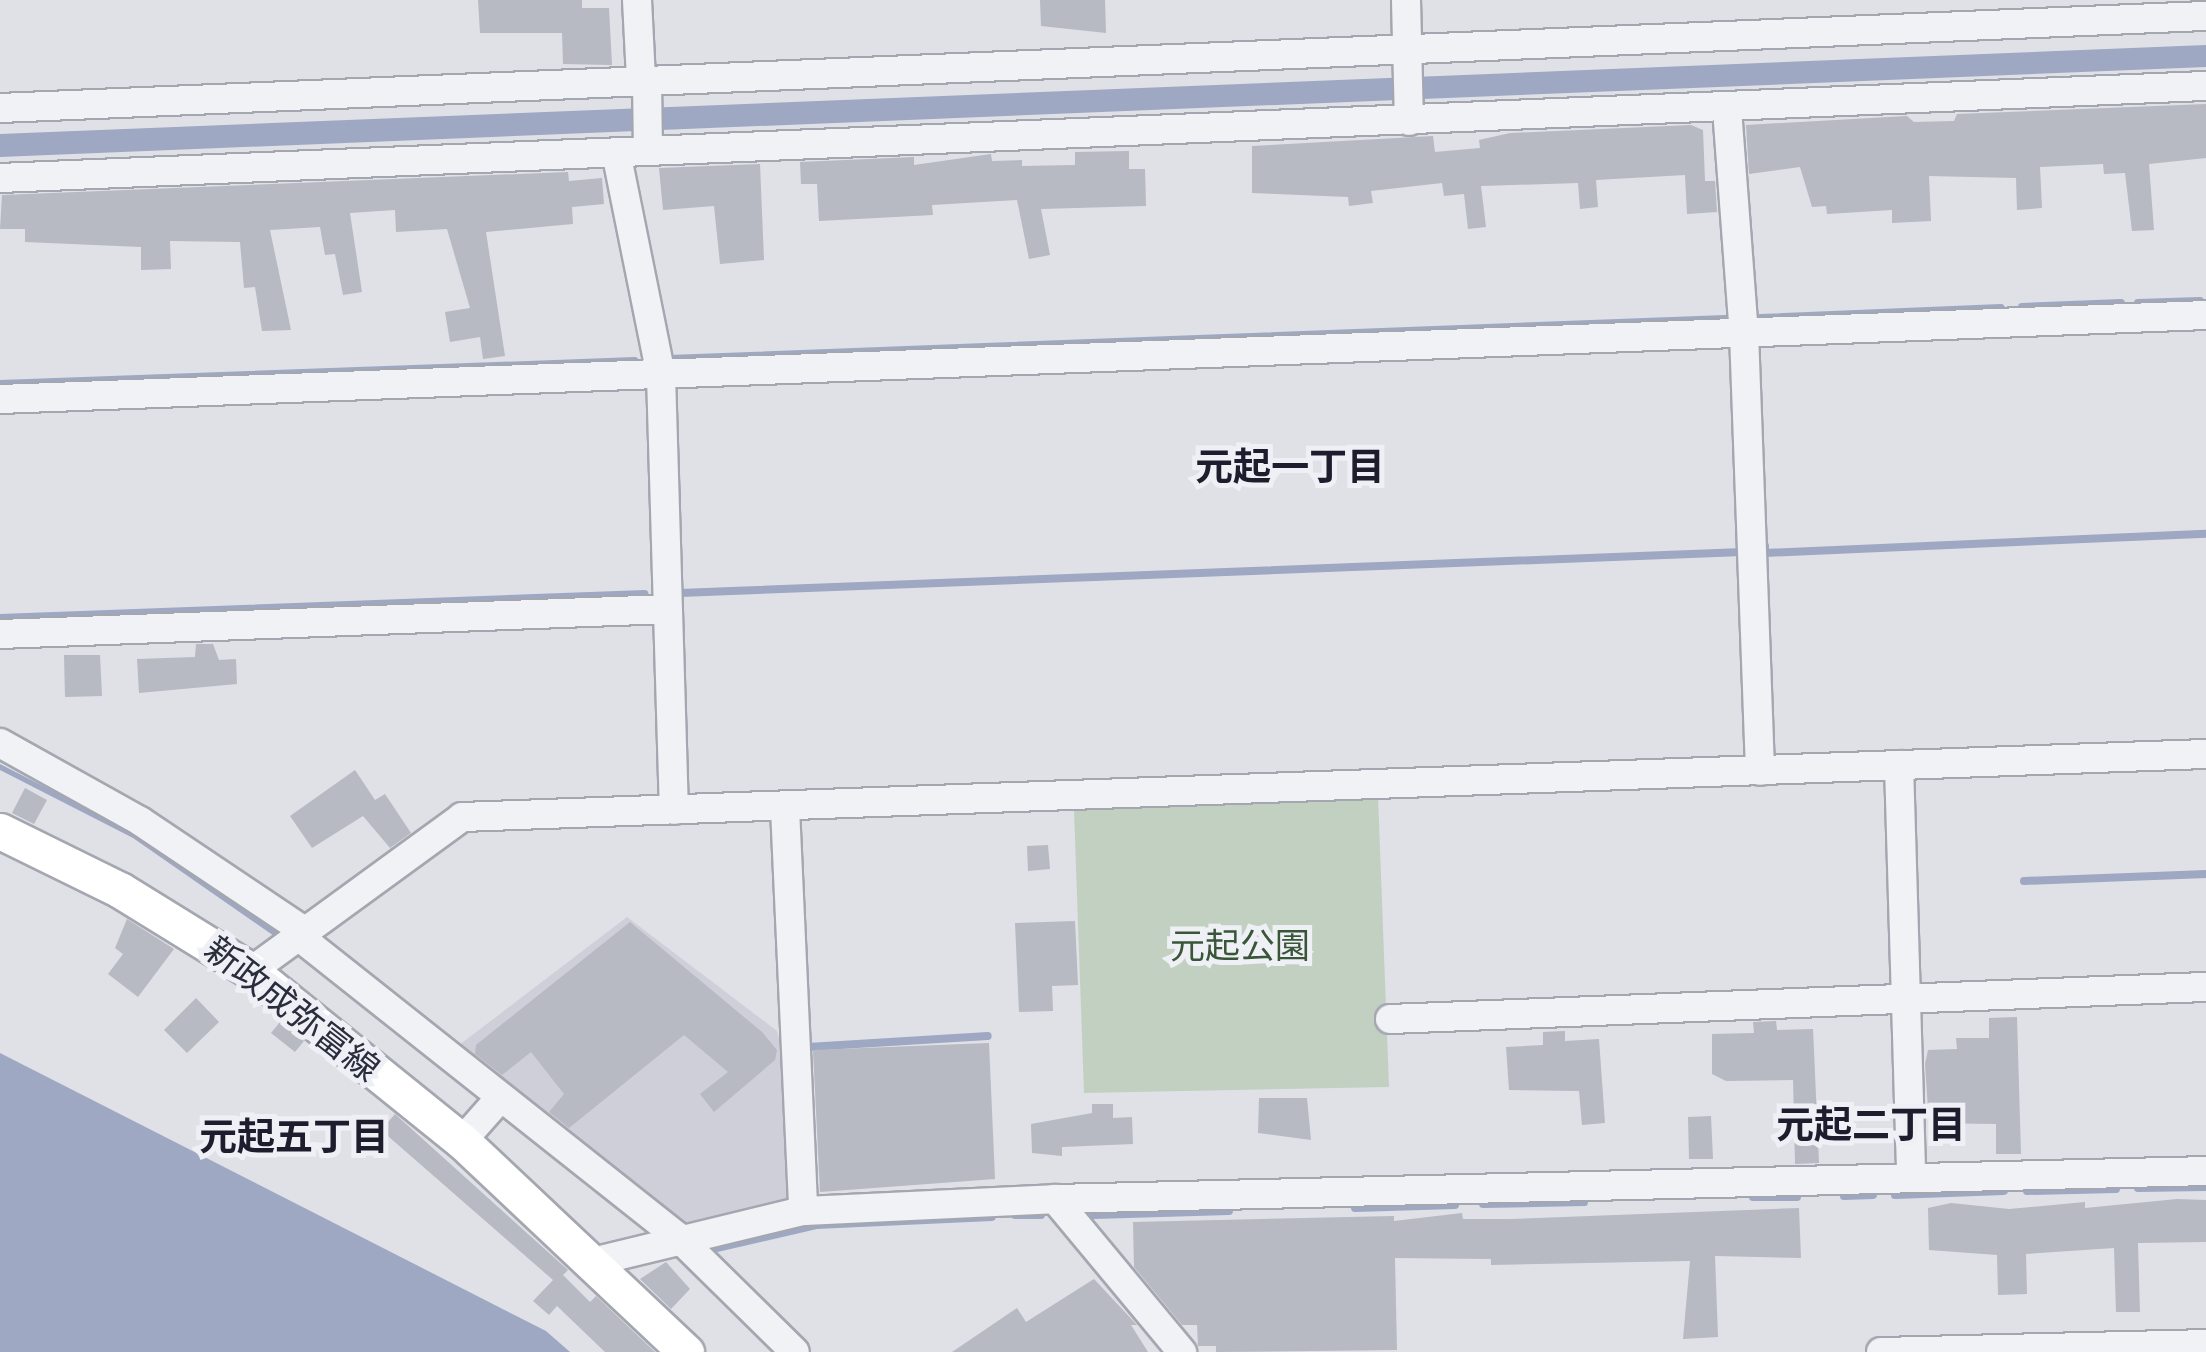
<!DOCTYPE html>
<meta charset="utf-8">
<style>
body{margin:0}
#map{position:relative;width:2206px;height:1352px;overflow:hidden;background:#dfe1e7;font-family:"Public Sans","Noto Sans JP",sans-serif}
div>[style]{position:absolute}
.built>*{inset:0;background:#cecfd8}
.green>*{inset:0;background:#c2d0c1}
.water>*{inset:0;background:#9ea8c3}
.stream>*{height:8px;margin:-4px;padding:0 4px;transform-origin:4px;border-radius:4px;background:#9ea8c3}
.building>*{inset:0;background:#b7b9c3}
.roads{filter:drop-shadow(2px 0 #a5a7b0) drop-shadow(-2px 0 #a5a7b0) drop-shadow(0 2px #a5a7b0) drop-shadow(0 -2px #a5a7b0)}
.minor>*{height:28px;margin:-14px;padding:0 14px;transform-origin:14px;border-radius:14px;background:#f1f2f6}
.major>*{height:35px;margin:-17.5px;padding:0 17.5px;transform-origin:17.5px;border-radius:17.5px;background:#fff}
span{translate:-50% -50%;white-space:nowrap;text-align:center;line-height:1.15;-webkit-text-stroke:10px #eef0f5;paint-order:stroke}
.park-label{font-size:35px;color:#395639}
.street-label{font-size:35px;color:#2a2d3c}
.neighbourhood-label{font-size:38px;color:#1c1e2d;font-weight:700}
</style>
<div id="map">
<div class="built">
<i style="clip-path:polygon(627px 917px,777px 1031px,785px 1061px,790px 1191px,784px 1202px,674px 1227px,454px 1049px)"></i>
</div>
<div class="green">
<i style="clip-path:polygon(1378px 796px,1389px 1087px,1084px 1093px,1074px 810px)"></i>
</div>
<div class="water">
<i style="clip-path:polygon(2206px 45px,2206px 67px,0 157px,0 134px)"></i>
<i style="clip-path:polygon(0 764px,133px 832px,280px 930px,274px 936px,133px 838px,0 770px)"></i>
<i style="clip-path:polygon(0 1053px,546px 1331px,570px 1352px,0 1352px)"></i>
</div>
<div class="stream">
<i style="left:2138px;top:303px;width:62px;rotate:-1.8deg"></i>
<i style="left:2022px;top:307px;width:99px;rotate:-2.3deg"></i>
<i style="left:1761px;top:318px;width:240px;rotate:-2.4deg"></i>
<i style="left:669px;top:359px;width:1057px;rotate:-2.17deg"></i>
<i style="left:0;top:384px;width:635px;rotate:-2.07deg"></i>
<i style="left:1765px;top:546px;width:7px;rotate:90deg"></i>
<i style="left:1765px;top:553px;width:441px;rotate:-2.5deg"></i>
<i style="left:680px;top:593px;width:1063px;rotate:-2.21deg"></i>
<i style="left:0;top:618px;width:645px;rotate:-2.13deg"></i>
<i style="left:2024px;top:881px;width:182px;rotate:-2.2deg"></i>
<i style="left:808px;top:1047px;width:180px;rotate:-3.5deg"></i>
<i style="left:2138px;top:1188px;width:68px;rotate:-0.8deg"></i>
<i style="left:2027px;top:1191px;width:89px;rotate:-1.3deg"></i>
<i style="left:1895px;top:1195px;width:109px;rotate:-2.1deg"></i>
<i style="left:1844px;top:1196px;width:29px;rotate:-2deg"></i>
<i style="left:1753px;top:1197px;width:44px"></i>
<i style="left:1483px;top:1204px;width:101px;rotate:-1.1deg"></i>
<i style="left:1355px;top:1208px;width:100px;rotate:-1.7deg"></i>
<i style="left:1015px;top:1215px;width:26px"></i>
<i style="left:1094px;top:1215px;width:135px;rotate:-1.7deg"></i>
<i style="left:708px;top:1250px;width:111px;rotate:-13deg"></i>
<i style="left:816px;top:1225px;width:176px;rotate:-2.6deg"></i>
</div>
<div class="building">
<i style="clip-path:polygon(478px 0,582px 0,582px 8px,609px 8px,612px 65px,563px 64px,562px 33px,480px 33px)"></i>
<i style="clip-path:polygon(1040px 0,1105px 0,1106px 33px,1041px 26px)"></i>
<i style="clip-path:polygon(2206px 104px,2206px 158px,2149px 164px,2154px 230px,2132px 231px,2125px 173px,2104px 174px,2103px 164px,2040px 167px,2042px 208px,2017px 210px,2016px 178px,1929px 176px,1931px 221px,1892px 223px,1892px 210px,1827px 214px,1826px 206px,1812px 207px,1800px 167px,1749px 174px,1746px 125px,1907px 116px,1914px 122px,1954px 121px,1957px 114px)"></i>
<i style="clip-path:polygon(1691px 125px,1703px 130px,1705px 181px,1715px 181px,1717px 212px,1687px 214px,1685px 175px,1596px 180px,1598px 207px,1580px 209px,1578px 183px,1481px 186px,1486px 227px,1468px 229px,1464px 194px,1444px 196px,1442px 183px,1371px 191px,1373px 203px,1349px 206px,1348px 197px,1252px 193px,1252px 146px,1433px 136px,1435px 152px,1480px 148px,1479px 140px,1510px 133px)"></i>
<i style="clip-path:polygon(1129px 151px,1129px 169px,1145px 169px,1146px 206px,1041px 209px,1050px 255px,1029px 259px,1017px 200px,932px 205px,933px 215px,819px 221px,817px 184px,801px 184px,800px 162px,914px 157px,914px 165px,991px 154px,992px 161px,1022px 160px,1022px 166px,1075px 165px,1075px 152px)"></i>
<i style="clip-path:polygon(760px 164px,764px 260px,720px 264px,714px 206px,663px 210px,659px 168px)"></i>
<i style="clip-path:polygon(568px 172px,569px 181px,602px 178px,604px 204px,572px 207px,573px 224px,486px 232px,505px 356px,483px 359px,480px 337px,450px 342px,445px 312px,470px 308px,447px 229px,396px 232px,395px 210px,350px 213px,362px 292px,343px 295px,335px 254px,325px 255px,320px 227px,270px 230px,291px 330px,262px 331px,255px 287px,244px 288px,240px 242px,170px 241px,171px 269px,141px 270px,141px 247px,25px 242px,25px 229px,0 229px,2px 195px)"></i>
<i style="clip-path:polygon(196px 644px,213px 644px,219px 660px,236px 659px,237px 684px,139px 693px,137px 659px,195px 657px)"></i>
<i style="clip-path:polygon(64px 655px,100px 655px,102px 696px,65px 697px)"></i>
<i style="clip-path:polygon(355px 770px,375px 800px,385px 794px,411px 833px,390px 848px,363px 816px,312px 848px,290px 816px)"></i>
<i style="clip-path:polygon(25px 788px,47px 800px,34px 824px,12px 813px)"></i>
<i style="clip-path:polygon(1048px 845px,1050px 869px,1028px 871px,1027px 846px)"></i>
<i style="clip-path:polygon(127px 919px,174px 949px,138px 997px,108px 974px,123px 954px,115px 948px)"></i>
<i style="clip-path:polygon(1075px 921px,1078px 985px,1052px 986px,1053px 1011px,1019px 1012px,1015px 923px)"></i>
<i style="clip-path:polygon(630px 922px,762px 1032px,777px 1050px,775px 1060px,714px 1112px,700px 1094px,728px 1072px,684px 1035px,569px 1128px,549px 1112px,564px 1094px,531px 1052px,502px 1075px,475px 1054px,476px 1045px)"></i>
<i style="clip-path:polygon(196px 998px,219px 1022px,187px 1053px,164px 1030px)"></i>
<i style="clip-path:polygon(2017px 1017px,2021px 1154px,1996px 1154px,1996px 1124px,1929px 1123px,1925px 1064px,1928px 1050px,1957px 1049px,1956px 1038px,1989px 1038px,1989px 1018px)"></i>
<i style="clip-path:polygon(1776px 1021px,1777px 1030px,1813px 1029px,1819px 1163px,1795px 1164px,1793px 1080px,1726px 1081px,1712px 1074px,1712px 1034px,1754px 1033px,1753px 1022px)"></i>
<i style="clip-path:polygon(280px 1022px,304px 1041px,295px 1052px,271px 1033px)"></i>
<i style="clip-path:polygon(1565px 1031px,1565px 1041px,1599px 1039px,1605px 1123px,1582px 1125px,1579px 1091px,1509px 1090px,1506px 1047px,1543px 1045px,1543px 1032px)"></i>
<i style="clip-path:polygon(989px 1043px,995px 1179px,820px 1192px,813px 1050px)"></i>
<i style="clip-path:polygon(1259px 1098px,1307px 1098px,1311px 1140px,1258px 1133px)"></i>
<i style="clip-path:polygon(1092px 1104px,1113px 1104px,1113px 1118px,1132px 1117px,1133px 1144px,1062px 1147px,1062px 1156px,1032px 1153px,1031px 1124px,1092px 1113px)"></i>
<i style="clip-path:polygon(395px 1114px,568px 1270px,563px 1275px,590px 1302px,596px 1296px,655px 1352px,605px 1352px,557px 1306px,549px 1315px,533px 1301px,553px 1280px,381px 1130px)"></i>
<i style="clip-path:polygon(1711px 1116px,1713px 1159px,1689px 1159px,1688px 1117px)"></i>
<i style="clip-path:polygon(2177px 1199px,2206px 1200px,2206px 1242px,2138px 1243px,2140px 1312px,2116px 1312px,2114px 1248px,2026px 1254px,2027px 1294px,1998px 1295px,1997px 1255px,1929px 1250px,1928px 1208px,1951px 1203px,2009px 1209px,2085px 1202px,2085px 1208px)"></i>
<i style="clip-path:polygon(1799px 1208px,1801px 1258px,1715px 1256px,1718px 1337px,1683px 1339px,1690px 1261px,1491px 1265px,1491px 1259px,1395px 1258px,1397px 1350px,1216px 1352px,1216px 1346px,1198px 1346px,1197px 1325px,1182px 1325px,1134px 1267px,1133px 1222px,1394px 1216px,1394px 1221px,1462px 1213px,1463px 1219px,1510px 1219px)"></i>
<i style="clip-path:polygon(666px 1262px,690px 1289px,671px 1309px,640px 1279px)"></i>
<i style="clip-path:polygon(1094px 1279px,1137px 1325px,1131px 1325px,1148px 1352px,952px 1352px,1017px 1308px,1026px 1322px)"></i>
</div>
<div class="roads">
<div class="minor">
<i style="left:637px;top:0;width:80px;rotate:87.1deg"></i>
<i style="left:1406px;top:0;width:121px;rotate:88.6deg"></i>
<i style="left:647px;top:80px;width:71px;rotate:89.2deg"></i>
<i style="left:0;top:108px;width:2208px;rotate:-2.39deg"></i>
<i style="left:1727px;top:109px;width:225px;rotate:85.7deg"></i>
<i style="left:1744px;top:333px;width:438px;rotate:87.9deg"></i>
<i style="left:616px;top:152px;width:227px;rotate:78.6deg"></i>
<i style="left:661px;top:375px;width:435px;rotate:88.3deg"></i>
<i style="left:0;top:178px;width:2208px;rotate:-2.39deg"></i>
<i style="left:0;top:399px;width:2208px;rotate:-2.18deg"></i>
<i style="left:0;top:634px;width:668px;rotate:-2.14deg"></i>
<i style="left:0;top:743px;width:160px;rotate:29.1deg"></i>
<i style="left:140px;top:821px;width:196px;rotate:33.8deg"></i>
<i style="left:1899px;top:765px;width:413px;rotate:88.3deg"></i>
<i style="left:785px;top:808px;width:403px;rotate:87.4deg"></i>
<i style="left:297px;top:935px;width:485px;rotate:38.4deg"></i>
<i style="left:677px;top:1236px;width:165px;rotate:44.5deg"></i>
<i style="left:251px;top:971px;width:261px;rotate:-36.1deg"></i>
<i style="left:462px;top:817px;width:1745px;rotate:-2.07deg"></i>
<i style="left:1390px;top:1019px;width:817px;rotate:-2.25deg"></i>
<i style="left:462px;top:1141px;width:57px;rotate:-48.5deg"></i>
<i style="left:1055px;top:1199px;width:199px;rotate:50.3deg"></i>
<i style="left:592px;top:1262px;width:217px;rotate:-13.6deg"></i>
<i style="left:803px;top:1211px;width:252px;rotate:-2.7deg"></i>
<i style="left:1055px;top:1199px;width:1151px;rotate:-1.39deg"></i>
<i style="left:1881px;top:1352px;width:325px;rotate:-1.4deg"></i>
</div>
<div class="major">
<i style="left:0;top:831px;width:134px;rotate:26.2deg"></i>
<i style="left:120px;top:890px;width:154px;rotate:31.7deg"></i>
<i style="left:251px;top:971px;width:271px;rotate:38.9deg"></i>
<i style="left:462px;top:1141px;width:308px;rotate:43.3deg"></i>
</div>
</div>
<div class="park-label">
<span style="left:1240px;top:946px">元起公園</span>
</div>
<div class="street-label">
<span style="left:292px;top:1009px;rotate:38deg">新政成弥富線</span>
</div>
<div class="neighbourhood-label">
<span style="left:1290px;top:467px">元起一丁目</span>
<span style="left:1871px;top:1125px">元起二丁目</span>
<span style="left:294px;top:1137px">元起五丁目</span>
</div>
</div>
